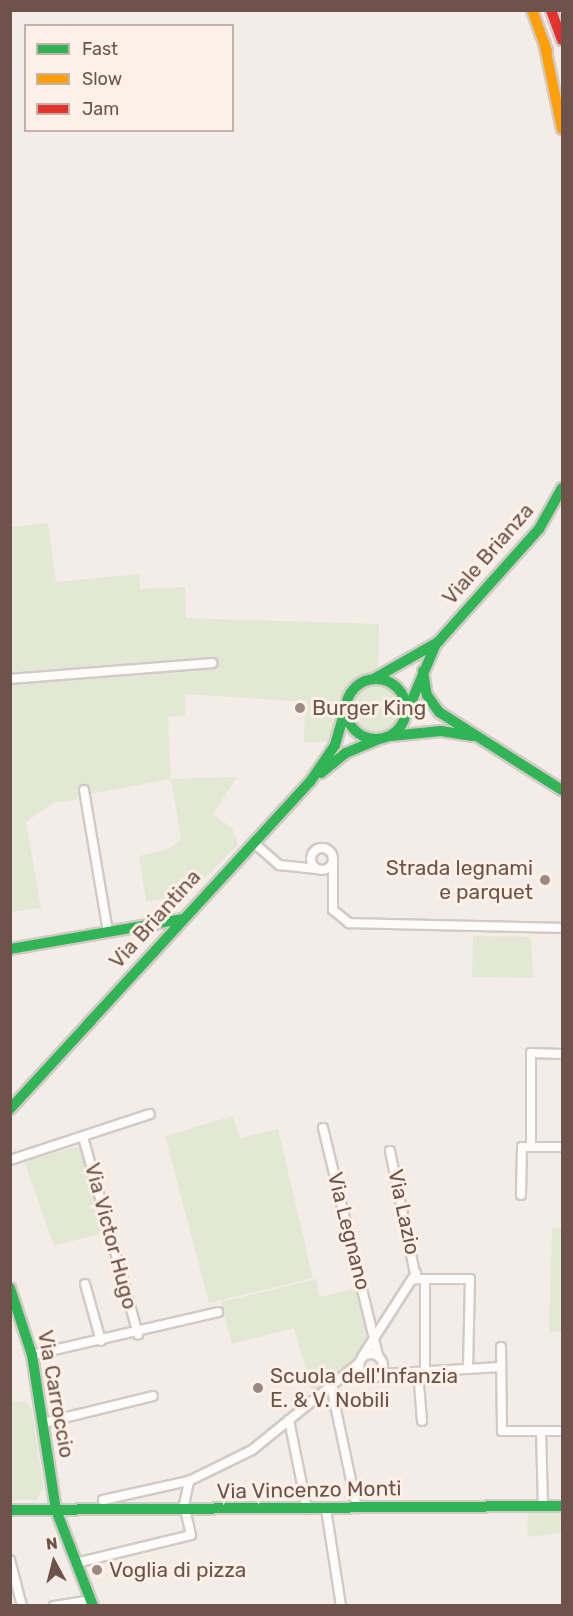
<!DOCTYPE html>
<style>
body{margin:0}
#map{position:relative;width:573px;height:1616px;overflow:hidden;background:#f4ede7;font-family:Rubik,sans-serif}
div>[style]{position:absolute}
.green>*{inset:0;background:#e2e8d3}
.round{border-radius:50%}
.roads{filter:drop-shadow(2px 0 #d2cac6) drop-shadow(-2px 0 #d2cac6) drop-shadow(0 2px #d2cac6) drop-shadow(0 -2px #d2cac6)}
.street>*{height:8px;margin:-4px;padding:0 4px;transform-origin:4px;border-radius:4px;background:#fdfcfb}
.street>.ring{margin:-4px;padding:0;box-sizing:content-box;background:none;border:8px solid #fdfcfb;border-radius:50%}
.fast>*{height:10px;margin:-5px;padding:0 5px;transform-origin:5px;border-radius:5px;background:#30b455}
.fast>.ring{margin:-5px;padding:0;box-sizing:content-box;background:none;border:10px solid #30b455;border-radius:50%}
.slow>*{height:10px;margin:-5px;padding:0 5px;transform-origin:5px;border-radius:5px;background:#ff9f0a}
.jam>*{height:10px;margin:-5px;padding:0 5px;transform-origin:5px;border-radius:5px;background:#e5322d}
.dots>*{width:16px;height:16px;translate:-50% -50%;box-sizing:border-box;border:3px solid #fdf1e7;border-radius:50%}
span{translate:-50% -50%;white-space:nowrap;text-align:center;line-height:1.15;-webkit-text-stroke:6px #fdf1e7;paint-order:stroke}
.street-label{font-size:21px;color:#6d534b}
.poi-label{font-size:21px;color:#6d534b}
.left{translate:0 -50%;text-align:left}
.right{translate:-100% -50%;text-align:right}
.frame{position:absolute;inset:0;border:12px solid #6d534b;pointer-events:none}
.legend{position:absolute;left:24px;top:24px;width:210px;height:108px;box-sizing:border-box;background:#fdf1e7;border:2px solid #c3b2a9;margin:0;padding:8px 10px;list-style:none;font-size:18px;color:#6d534b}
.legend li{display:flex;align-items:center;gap:12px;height:30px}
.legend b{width:30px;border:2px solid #c3b2a9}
.north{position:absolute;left:24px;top:1532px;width:60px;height:60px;-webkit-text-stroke:4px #fdf1e7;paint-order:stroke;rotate:353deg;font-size:16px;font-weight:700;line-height:24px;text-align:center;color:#6d534b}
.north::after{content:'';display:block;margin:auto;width:21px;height:27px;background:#6d534b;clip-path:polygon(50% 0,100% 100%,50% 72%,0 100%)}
</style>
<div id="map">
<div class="green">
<i style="clip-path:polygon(48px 523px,56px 582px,139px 574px,140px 589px,185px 587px,186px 618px,379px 624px,378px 671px,357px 679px,343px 693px,329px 742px,304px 742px,305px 702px,185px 694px,185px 715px,168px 717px,171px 779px,237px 777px,213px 814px,232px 828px,238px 845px,184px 899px,146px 901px,139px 856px,169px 849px,181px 839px,171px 779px,89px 794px,86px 784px,77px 785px,78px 799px,53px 803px,26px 822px,41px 908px,11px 912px,11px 527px)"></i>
<i class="round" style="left:350px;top:683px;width:52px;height:52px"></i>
<i style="clip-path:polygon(473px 936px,531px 937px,533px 978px,472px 977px)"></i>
<i style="clip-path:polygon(233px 1116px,240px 1138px,278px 1129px,313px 1278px,209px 1303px,165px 1136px)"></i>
<i style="clip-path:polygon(80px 1146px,103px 1233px,54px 1246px,24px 1161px)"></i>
<i style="clip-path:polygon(552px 1228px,562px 1228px,562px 1332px,549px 1331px)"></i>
<i style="clip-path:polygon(316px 1279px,320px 1297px,357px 1288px,368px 1333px,356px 1361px,312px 1392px,294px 1328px,232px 1344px,221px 1302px)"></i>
<i style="clip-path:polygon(11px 1402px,26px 1402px,32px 1410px,44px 1489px,36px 1500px,11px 1500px)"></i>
<i style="clip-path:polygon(528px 1513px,562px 1513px,562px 1533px,527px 1537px)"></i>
</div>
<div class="roads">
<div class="street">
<i style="left:10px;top:679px;width:203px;rotate:-4.5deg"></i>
<i style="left:84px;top:790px;width:144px;rotate:80.4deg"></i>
<i style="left:255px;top:844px;width:32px;rotate:41deg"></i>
<i style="left:279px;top:865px;width:38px;rotate:6deg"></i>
<i class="ring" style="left:311px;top:848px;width:14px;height:14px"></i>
<i style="left:333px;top:862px;width:48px;rotate:90deg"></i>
<i style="left:333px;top:910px;width:21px;rotate:39deg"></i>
<i style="left:349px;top:923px;width:213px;rotate:1.3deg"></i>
<i style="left:562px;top:1054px;width:31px;rotate:-178deg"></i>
<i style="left:531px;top:1053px;width:94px;rotate:90deg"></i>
<i style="left:531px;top:1147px;width:31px"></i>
<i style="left:323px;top:1128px;width:235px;rotate:76.4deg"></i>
<i style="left:83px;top:1137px;width:205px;rotate:74.4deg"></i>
<i style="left:390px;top:1151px;width:131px;rotate:78.5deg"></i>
<i style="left:416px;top:1279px;width:54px"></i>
<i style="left:470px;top:1279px;width:89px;rotate:91.3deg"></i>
<i style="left:10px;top:1160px;width:147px;rotate:-18.2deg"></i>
<i style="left:521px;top:1195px;width:48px;rotate:-88.8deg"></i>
<i style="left:522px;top:1147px;width:9px"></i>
<i style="left:425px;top:1281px;width:90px;rotate:90deg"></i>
<i style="left:85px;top:1284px;width:59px;rotate:74.3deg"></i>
<i style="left:501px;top:1347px;width:84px;rotate:89.3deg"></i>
<i style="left:502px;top:1431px;width:60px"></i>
<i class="ring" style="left:359px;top:1354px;width:16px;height:16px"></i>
<i style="left:32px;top:1355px;width:191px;rotate:-13deg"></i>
<i style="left:362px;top:1357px;width:100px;rotate:-57.3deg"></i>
<i style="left:418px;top:1372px;width:49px;rotate:85.3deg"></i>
<i style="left:380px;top:1374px;width:121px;rotate:-3.3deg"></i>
<i style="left:331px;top:1386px;width:125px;rotate:78deg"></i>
<i style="left:289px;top:1420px;width:91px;rotate:78.6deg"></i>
<i style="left:43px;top:1423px;width:113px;rotate:-13.8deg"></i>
<i style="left:541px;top:1431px;width:75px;rotate:88.5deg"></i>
<i style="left:103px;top:1500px;width:88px;rotate:-12.5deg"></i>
<i style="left:189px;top:1481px;width:70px;rotate:-26.2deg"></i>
<i style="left:252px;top:1450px;width:138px;rotate:-39.1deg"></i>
<i style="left:326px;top:1509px;width:98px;rotate:81.2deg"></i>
<i style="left:10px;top:1560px;width:48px;rotate:75.4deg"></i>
<i style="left:76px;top:1563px;width:118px;rotate:-13.7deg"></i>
<i style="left:191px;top:1535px;width:31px;rotate:-103deg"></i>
<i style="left:184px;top:1505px;width:25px;rotate:-78deg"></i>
<i style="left:54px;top:1606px;width:37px;rotate:-9deg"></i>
</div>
<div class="fast">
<i style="left:423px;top:671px;width:24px;rotate:81deg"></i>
<i style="left:427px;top:695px;width:21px;rotate:55deg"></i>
<i style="left:439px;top:712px;width:146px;rotate:32.4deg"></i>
<i style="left:375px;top:678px;width:73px;rotate:-29.7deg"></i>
<i style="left:438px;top:642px;width:152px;rotate:-48.2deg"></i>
<i style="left:539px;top:529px;width:47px;rotate:-60.7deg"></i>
<i class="ring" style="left:346px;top:679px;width:50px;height:50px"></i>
<i style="left:407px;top:712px;width:72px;rotate:-67deg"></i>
<i style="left:391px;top:736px;width:50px;rotate:-5.7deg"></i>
<i style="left:441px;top:731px;width:32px;rotate:9deg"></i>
<i style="left:321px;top:773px;width:32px;rotate:-39deg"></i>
<i style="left:346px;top:753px;width:34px;rotate:-23deg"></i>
<i style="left:10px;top:949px;width:175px;rotate:-9.9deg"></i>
<i style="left:88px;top:1024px;width:328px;rotate:-47.5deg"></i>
<i style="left:310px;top:782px;width:45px;rotate:-56deg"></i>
<i style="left:335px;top:745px;width:36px;rotate:-74deg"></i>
<i style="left:10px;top:1109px;width:120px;rotate:-47.4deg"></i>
<i style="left:10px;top:1288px;width:71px;rotate:71.8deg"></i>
<i style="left:32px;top:1355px;width:157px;rotate:81.2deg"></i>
<i style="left:56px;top:1510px;width:103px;rotate:68.9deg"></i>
<i style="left:10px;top:1510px;width:552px;rotate:-0.42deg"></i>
</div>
<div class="slow">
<i style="left:532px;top:10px;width:44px;rotate:69.9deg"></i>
<i style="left:544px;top:42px;width:89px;rotate:78.3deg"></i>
</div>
<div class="jam">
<i style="left:551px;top:10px;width:32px;rotate:70deg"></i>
</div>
</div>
<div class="dots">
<i style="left:300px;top:708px;background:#9c8982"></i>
<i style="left:545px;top:880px;background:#9c8982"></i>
<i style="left:258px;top:1388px;background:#9c8982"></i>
<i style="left:97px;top:1570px;background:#9c8982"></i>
</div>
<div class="street-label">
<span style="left:488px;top:554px;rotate:-49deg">Viale Brianza</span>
<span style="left:155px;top:919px;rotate:-48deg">Via Briantina</span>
<span style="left:404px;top:1212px;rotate:78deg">Via Lazio</span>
<span style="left:349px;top:1231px;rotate:76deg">Via Legnano</span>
<span style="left:111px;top:1236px;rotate:75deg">Via Victor Hugo</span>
<span style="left:56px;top:1394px;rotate:80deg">Via Carroccio</span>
<span style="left:309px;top:1490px;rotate:-1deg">Via Vincenzo Monti</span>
</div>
<div class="poi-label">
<span class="left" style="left:312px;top:708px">Burger King</span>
<span class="right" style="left:533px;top:880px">Strada legnami<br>e parquet</span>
<span class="left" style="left:270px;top:1388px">Scuola dell'Infanzia<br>E. &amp; V. Nobili</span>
<span class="left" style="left:109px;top:1570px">Voglia di pizza</span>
</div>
<div class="frame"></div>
<ul class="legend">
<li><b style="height:8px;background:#30b455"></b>Fast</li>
<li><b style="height:8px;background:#ff9f0a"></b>Slow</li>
<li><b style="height:8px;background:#e5322d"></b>Jam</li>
</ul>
<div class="north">N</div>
</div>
